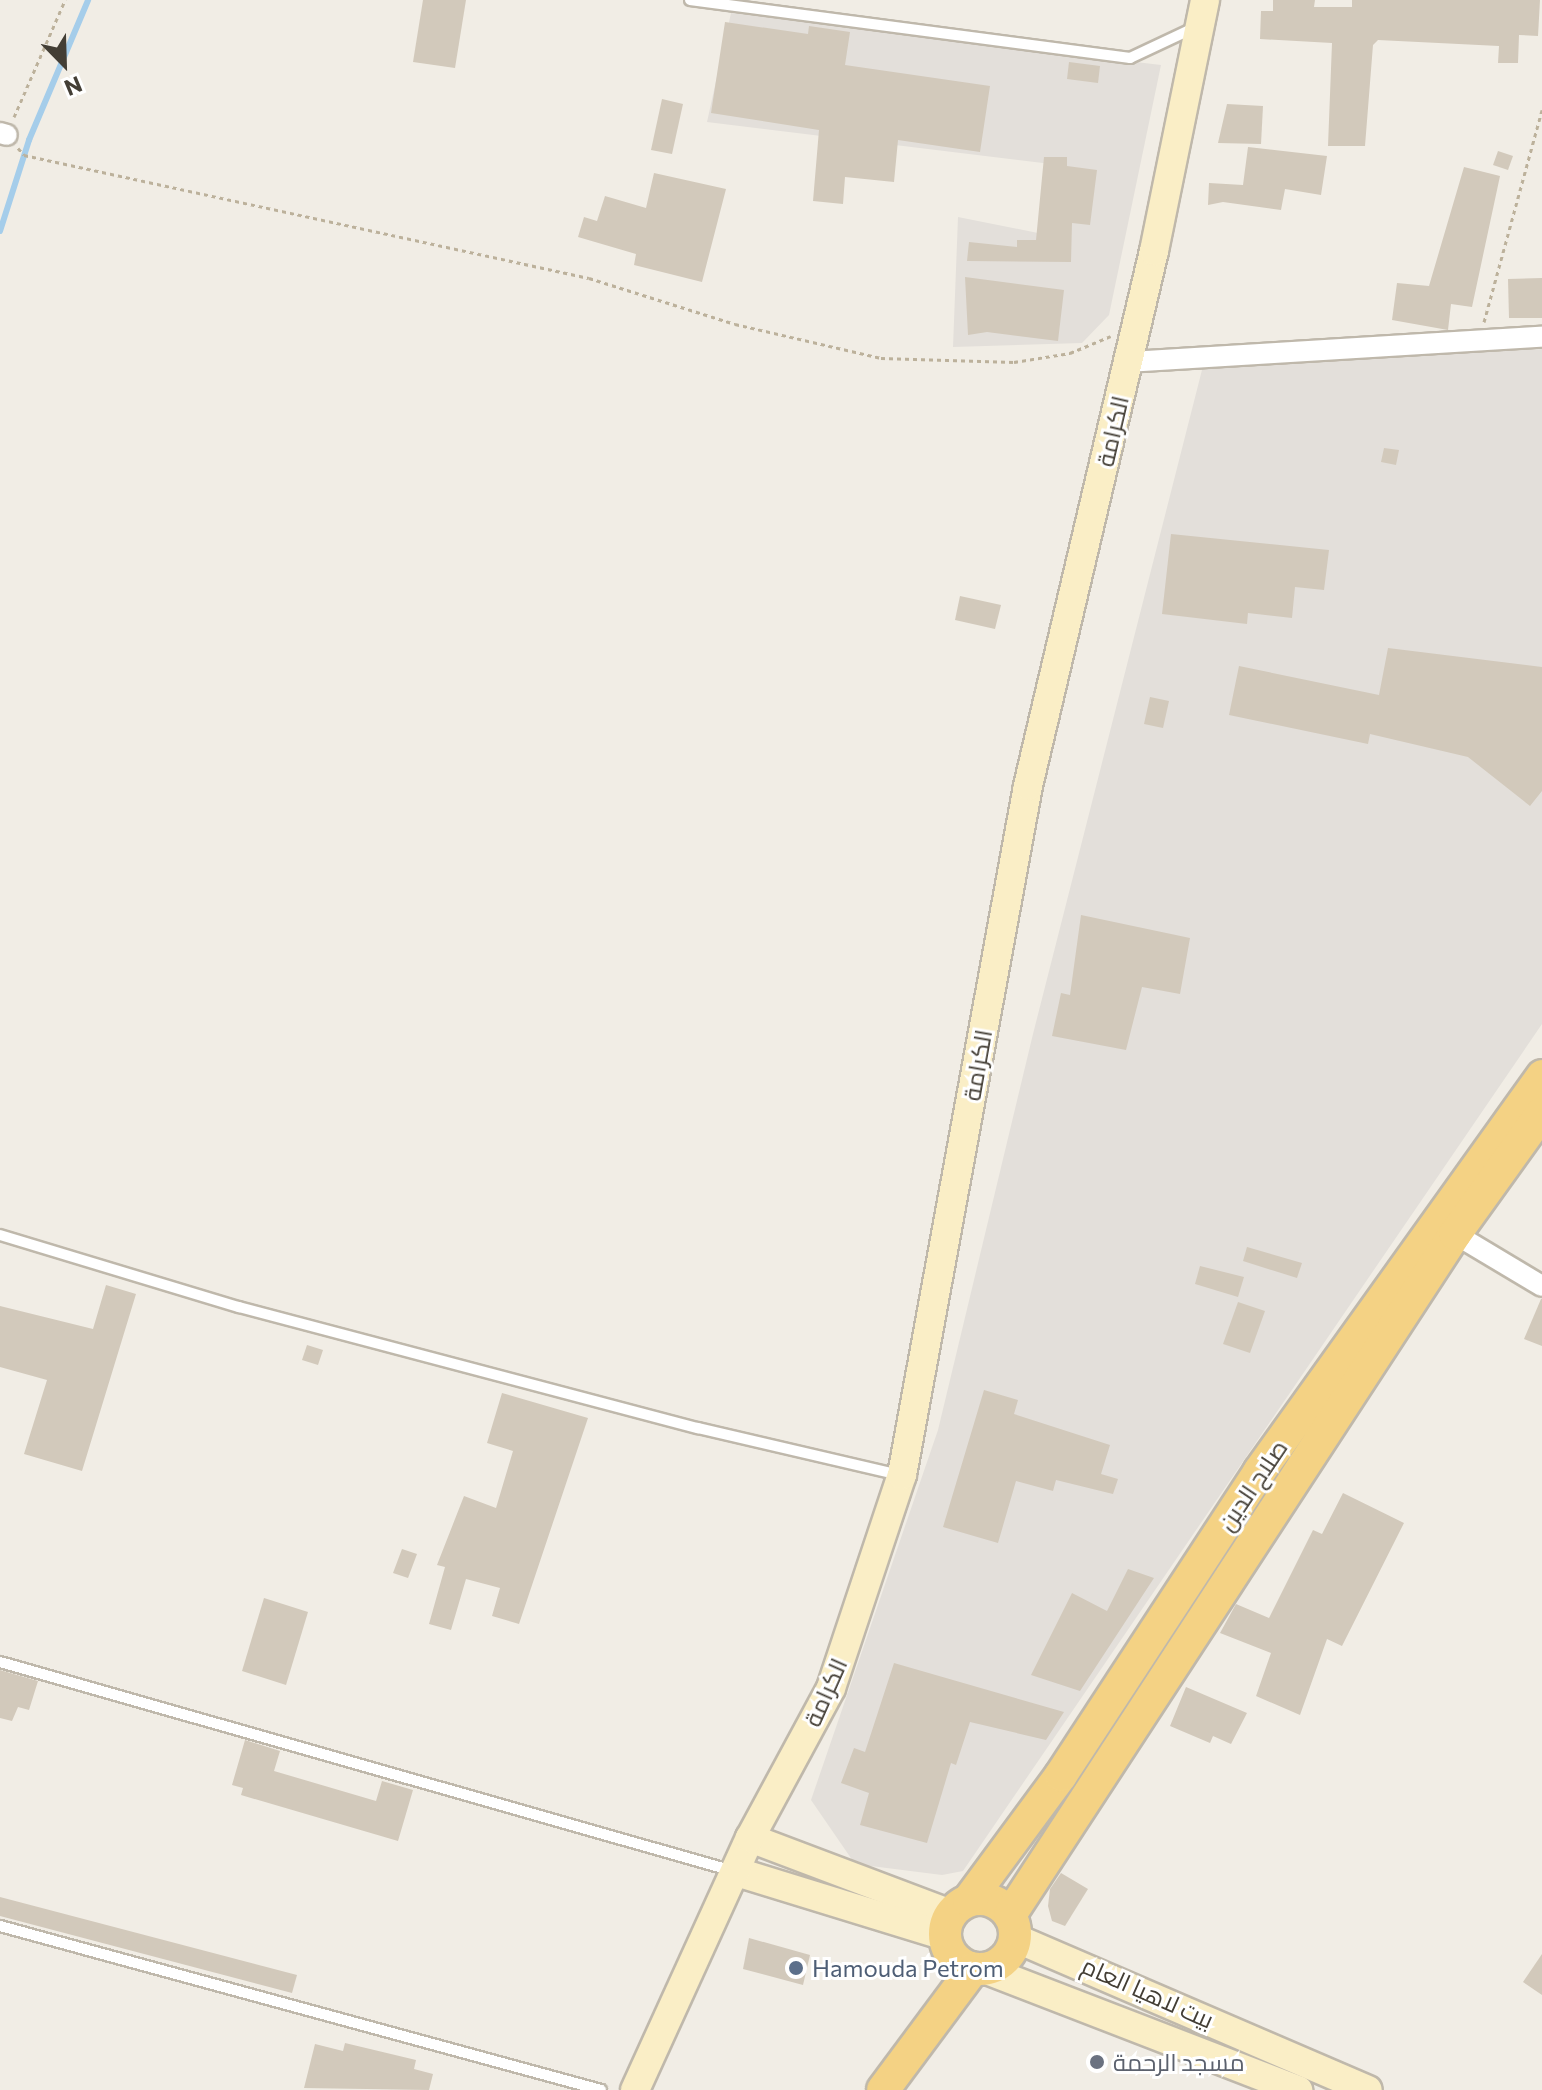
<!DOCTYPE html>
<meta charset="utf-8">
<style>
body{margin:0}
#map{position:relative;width:1542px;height:2090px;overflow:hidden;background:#f1ede5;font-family:Commissioner,Cairo,sans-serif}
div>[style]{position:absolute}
.industrial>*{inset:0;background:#e3dfda}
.stream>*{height:6px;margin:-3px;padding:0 3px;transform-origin:3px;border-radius:3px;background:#a5cdea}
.building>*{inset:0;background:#d2c9bb}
.path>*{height:3px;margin-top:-1.5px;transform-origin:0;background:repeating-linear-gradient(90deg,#bcb19b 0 4px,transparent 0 8px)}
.roads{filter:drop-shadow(2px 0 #bfb8ab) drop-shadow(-2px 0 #bfb8ab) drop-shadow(0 2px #bfb8ab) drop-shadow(0 -2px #bfb8ab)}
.service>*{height:10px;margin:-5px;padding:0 5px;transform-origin:5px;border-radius:5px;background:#fff}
.minor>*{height:20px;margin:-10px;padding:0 10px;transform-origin:10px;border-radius:10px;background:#fff}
.secondary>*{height:28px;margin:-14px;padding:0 14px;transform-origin:14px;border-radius:14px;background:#faeec6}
.trunk>*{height:32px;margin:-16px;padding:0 16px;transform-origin:16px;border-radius:16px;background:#f4d284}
.trunk>.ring{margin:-16px;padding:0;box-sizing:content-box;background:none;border:32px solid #f4d284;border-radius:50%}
.dots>*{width:22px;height:22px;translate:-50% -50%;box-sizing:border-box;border:4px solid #fff;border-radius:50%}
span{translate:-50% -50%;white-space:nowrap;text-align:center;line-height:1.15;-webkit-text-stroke:6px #fff;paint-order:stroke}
.street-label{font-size:24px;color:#433e35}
.service-label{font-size:24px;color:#4e5e75}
.left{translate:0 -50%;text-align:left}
.worship-label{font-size:24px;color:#5b616d}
.north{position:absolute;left:24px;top:24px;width:80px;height:80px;-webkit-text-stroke:6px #fff;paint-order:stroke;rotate:157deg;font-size:22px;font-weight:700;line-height:32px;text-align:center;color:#433e35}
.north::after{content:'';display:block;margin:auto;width:28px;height:36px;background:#433e35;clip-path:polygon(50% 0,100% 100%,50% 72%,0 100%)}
</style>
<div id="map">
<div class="industrial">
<i style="clip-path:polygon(731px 13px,1161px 65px,1109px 315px,1082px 343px,953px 347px,958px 217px,1038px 233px,1051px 164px,707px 122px)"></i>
<i style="clip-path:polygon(1542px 349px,1542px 1024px,963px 1871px,942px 1875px,855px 1864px,811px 1800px,938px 1430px,1033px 1034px,1203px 366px)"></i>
</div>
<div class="stream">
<i style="left:0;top:231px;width:96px;rotate:-72.3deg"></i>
<i style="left:29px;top:140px;width:152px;rotate:-67.1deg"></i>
</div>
<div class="building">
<i style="clip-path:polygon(423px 0,466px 0,455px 68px,413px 62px)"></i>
<i style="clip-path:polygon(1273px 0,1315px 0,1314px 7px,1352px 7px,1352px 0,1540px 0,1538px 36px,1519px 35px,1518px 63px,1498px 63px,1499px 46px,1378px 40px,1373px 45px,1365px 146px,1328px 146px,1332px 43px,1260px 39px,1261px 11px,1273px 11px)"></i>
<i style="clip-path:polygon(725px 22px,808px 34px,809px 26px,850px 32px,845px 65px,990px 86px,980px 152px,898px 140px,894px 182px,845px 177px,843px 204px,813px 201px,819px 130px,711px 113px)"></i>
<i style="clip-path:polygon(1069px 62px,1100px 66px,1098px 83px,1067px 79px)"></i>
<i style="clip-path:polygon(662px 99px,683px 104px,672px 154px,651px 150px)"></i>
<i style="clip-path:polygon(1227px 104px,1263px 106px,1261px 144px,1218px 143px)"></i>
<i style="clip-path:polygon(1248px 147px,1327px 156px,1321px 195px,1285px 189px,1281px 210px,1223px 202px,1208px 205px,1209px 183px,1243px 185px)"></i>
<i style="clip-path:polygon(1498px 151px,1513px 156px,1508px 170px,1493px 165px)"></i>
<i style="clip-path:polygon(1044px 157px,1067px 157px,1067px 166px,1097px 170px,1090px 225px,1072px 223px,1071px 262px,967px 261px,969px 242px,1017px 247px,1017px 240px,1036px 240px)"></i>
<i style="clip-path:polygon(1464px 167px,1500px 176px,1472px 307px,1451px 304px,1448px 330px,1392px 320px,1397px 283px,1429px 286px)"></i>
<i style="clip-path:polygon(654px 173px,726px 189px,702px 282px,634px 265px,636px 254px,578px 237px,584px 217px,597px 221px,605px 196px,646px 208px)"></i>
<i style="clip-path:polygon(965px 277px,1064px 290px,1058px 341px,987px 332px,968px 335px)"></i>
<i style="clip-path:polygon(1542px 278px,1542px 318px,1509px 318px,1508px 279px)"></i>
<i style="clip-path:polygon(1384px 448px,1399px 450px,1396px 465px,1381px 462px)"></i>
<i style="clip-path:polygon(1171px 534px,1329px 550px,1324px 590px,1295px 587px,1292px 618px,1248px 613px,1247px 624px,1162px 614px)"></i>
<i style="clip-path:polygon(960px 596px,1001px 605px,995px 629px,955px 620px)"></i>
<i style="clip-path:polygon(1388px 648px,1542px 667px,1542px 791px,1530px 806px,1468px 757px,1370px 734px,1368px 744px,1229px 715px,1239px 666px,1379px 695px)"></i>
<i style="clip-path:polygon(1150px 697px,1169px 701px,1163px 728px,1144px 724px)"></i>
<i style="clip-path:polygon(1081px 915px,1190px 938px,1180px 994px,1142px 987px,1126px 1050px,1052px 1036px,1061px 993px,1070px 995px)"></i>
<i style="clip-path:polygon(1247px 1247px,1302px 1263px,1297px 1278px,1243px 1261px)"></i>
<i style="clip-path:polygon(1200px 1266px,1244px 1277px,1238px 1297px,1195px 1284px)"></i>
<i style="clip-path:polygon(106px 1285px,136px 1294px,82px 1471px,24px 1454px,47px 1380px,0 1367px,0 1306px,93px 1329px)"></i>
<i style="clip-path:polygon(1541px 1299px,1542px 1299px,1542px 1346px,1524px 1339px)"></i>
<i style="clip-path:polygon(1238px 1302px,1265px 1311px,1250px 1353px,1223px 1344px)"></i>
<i style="clip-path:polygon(307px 1345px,323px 1350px,318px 1365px,302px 1360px)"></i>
<i style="clip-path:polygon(984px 1390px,1018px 1400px,1014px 1414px,1110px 1445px,1101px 1474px,1118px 1479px,1113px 1494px,1056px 1480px,1053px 1491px,1016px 1481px,998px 1543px,943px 1527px)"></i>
<i style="clip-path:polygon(502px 1393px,588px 1418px,519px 1624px,492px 1616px,500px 1588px,466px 1579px,451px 1630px,429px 1624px,445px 1567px,437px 1565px,464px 1496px,496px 1508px,513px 1451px,487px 1443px)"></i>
<i style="clip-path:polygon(1343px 1493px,1404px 1523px,1342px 1646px,1327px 1639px,1300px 1715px,1256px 1696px,1271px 1653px,1220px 1633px,1236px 1604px,1269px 1618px,1313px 1530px,1322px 1534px)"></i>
<i style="clip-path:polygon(402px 1549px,417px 1554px,408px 1578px,393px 1573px)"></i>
<i style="clip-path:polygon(1128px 1569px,1154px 1578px,1080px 1691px,1031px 1675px,1072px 1593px,1107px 1611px)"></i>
<i style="clip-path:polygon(264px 1598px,308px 1612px,286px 1685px,242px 1671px)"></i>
<i style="clip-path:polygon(894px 1663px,1064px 1712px,1046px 1740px,970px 1722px,956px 1765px,951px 1763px,927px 1843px,860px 1825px,869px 1793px,841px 1783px,854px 1748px,865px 1752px)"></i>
<i style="clip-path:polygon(0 1670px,38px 1681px,29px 1710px,18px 1707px,12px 1721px,0 1718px)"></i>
<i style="clip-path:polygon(1186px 1687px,1247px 1713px,1231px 1744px,1213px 1736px,1210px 1743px,1170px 1726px)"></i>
<i style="clip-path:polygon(245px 1740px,280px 1751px,274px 1771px,376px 1801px,382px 1781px,413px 1790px,398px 1841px,241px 1795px,243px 1788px,232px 1785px)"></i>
<i style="clip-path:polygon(1061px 1873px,1088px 1889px,1065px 1926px,1052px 1921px,1048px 1906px,1050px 1889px)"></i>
<i style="clip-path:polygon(0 1897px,297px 1975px,292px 1993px,0 1916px)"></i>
<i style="clip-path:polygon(749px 1938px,810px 1955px,803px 1985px,743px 1969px)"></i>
<i style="clip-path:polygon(1542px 1954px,1542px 1995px,1523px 1982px)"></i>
<i style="clip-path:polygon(345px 2043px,416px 2060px,414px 2069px,433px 2074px,429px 2090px,304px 2088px,315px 2044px,343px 2051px)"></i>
</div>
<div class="path">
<i style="left:14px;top:117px;width:128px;rotate:-66.4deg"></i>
<i style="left:18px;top:148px;width:9px;rotate:49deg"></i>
<i style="left:24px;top:155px;width:578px;rotate:12.28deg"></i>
<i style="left:589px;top:278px;width:153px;rotate:17.5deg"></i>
<i style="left:735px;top:324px;width:150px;rotate:13.1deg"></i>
<i style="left:881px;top:358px;width:133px;rotate:1.7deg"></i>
<i style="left:1014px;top:362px;width:57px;rotate:-9.1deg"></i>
<i style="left:1070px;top:353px;width:44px;rotate:-22.5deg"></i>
<i style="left:1484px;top:322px;width:220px;rotate:-74.7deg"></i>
</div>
<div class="roads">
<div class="service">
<i style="left:690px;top:0;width:444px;rotate:7.5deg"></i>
<i style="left:1130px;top:58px;width:71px;rotate:-25.1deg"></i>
<i style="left:0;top:1235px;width:250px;rotate:16.8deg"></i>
<i style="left:239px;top:1307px;width:475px;rotate:14.8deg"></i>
<i style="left:698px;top:1428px;width:207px;rotate:13.1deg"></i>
<i style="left:0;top:1662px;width:762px;rotate:15.91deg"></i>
<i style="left:0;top:1926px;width:623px;rotate:15.26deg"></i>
</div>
<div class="minor">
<i style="left:0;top:133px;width:7px;rotate:16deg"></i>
<i style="left:1128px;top:362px;width:415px;rotate:-3.5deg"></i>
<i style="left:1455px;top:1234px;width:101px;rotate:30.9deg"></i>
</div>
<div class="secondary">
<i style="left:750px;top:1838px;width:215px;rotate:20.7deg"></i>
<i style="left:737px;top:1872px;width:218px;rotate:17.1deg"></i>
<i style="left:1015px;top:1938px;width:384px;rotate:23.3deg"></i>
<i style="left:984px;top:1969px;width:337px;rotate:21.1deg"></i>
<i style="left:635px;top:2090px;width:277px;rotate:-65.5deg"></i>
<i style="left:750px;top:1838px;width:170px;rotate:-61.6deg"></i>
<i style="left:831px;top:1688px;width:225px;rotate:-71.6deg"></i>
<i style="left:902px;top:1475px;width:700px;rotate:-79.64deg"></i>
<i style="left:1028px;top:786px;width:550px;rotate:-76.75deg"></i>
<i style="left:1154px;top:251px;width:256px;rotate:-78.5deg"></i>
</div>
<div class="trunk">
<i class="ring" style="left:945px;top:1899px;width:38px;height:38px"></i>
<i style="left:969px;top:1900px;width:155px;rotate:-53.6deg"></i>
<i style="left:1061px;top:1775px;width:362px;rotate:-56.8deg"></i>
<i style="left:1259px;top:1472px;width:487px;rotate:-54.4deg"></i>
<i style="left:1010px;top:1915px;width:814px;rotate:-56.84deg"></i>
<i style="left:1455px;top:1234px;width:149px;rotate:-54.3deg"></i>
<i style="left:883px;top:2090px;width:151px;rotate:-53.4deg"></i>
</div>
</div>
<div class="dots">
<i style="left:796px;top:1968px;background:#5c6f8a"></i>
<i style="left:1097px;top:2062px;background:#6b7280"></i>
</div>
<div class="street-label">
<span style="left:1112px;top:431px;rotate:-77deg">الكرامة</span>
<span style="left:977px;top:1065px;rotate:-80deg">الكرامة</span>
<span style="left:1252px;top:1485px;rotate:-56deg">صلاح الدين</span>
<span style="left:825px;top:1692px;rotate:-66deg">الكرامة</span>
<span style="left:1148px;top:1992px;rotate:24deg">بيت لاهيا العام</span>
</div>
<div class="service-label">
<span class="left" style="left:812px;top:1968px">Hamouda Petrom</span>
</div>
<div class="worship-label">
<span class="left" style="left:1113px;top:2062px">مسجد الرحمة</span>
</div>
<div class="north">N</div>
</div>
